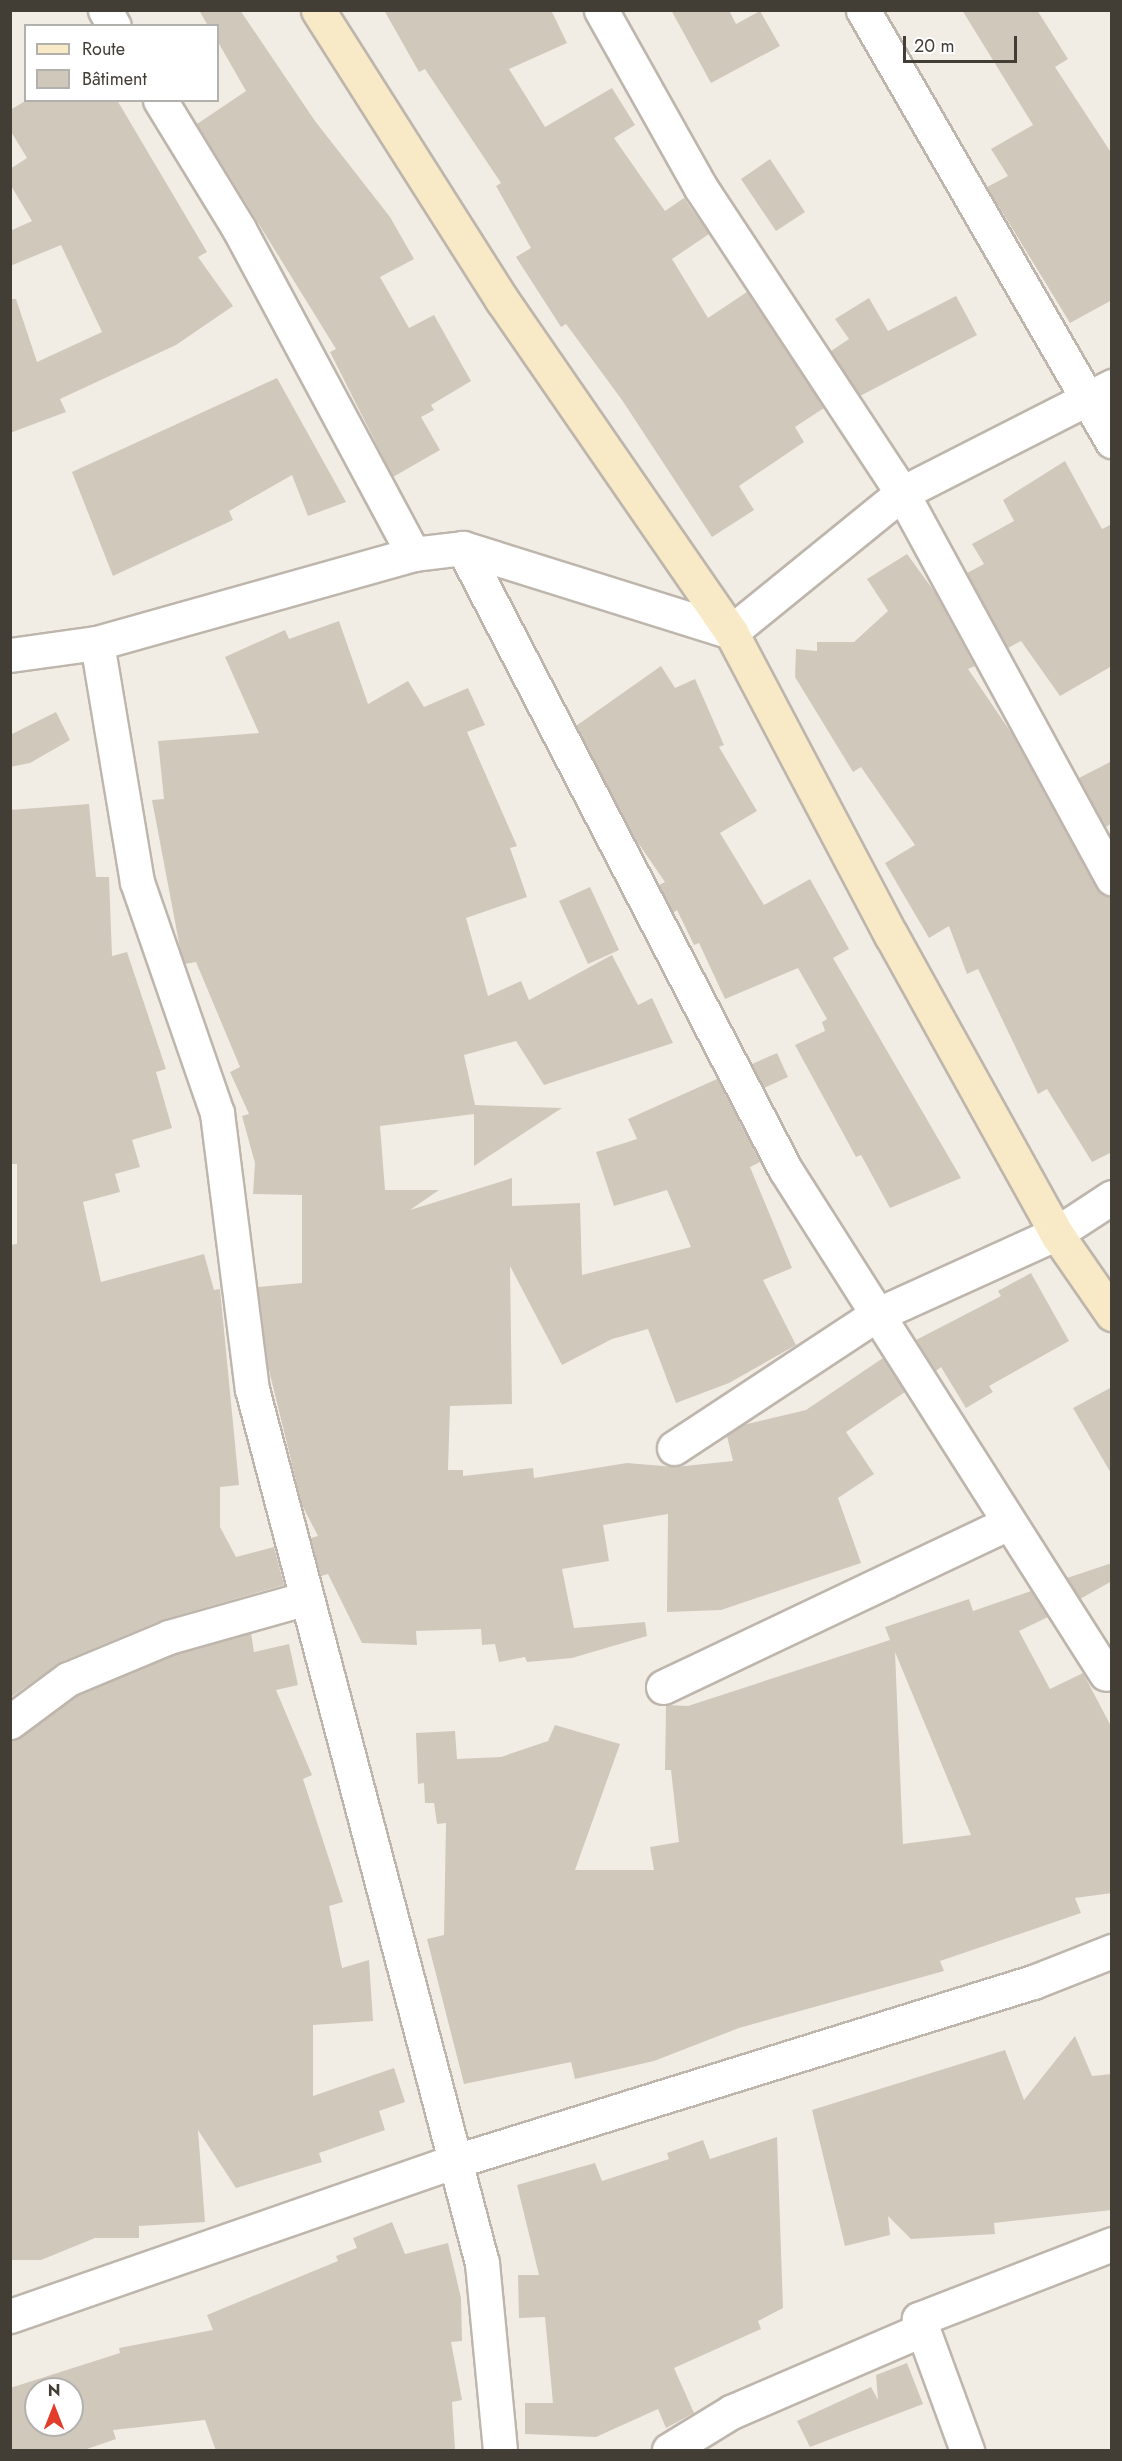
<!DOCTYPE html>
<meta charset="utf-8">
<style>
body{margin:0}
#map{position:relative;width:1122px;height:2461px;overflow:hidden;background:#f1ede5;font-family:Jost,sans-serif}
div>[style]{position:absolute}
.building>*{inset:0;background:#d1c8bc}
.roads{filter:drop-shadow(2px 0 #beb6ac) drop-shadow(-2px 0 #beb6ac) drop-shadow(0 2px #beb6ac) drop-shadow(0 -2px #beb6ac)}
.street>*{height:33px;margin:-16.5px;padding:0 16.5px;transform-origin:16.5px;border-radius:16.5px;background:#fff}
.secondary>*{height:33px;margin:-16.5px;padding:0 16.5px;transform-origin:16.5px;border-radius:16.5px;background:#f8eac7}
span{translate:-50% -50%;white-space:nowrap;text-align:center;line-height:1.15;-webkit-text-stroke:4.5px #fff;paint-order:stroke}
.frame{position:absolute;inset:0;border:12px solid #423d35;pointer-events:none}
.legend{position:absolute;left:24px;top:24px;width:195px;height:78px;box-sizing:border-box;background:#fff;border:2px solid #b3b1ae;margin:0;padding:8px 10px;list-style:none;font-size:18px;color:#423d35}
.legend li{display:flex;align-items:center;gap:12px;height:30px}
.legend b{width:30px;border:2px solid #b3b1ae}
.north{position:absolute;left:24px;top:2377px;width:60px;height:60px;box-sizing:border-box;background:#fff;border:2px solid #b3b1ae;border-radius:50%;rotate:0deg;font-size:16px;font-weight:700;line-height:24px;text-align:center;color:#423d35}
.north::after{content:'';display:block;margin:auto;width:21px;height:27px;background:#e33c2a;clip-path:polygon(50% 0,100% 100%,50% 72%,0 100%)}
.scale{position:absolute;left:903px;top:36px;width:114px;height:27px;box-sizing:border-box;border:3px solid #423d35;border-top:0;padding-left:8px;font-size:18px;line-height:21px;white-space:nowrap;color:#423d35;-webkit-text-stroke:4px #fff;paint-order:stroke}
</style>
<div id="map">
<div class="building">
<i style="clip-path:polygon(199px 10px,240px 10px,315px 121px,390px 217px,414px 259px,380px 277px,409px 328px,434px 315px,471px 381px,431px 405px,434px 410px,421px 417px,440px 450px,393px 477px,330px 352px,336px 349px,197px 124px,246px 91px,218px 42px,218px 26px,208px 26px)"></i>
<i style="clip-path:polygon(384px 10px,551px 10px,567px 43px,509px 69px,545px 127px,612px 88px,635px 125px,614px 138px,665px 211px,684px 198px,709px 234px,672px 259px,708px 318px,747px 292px,824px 408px,795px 427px,804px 442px,739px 486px,754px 510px,712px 537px,622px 400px,566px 324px,561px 327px,516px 257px,531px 248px,496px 186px,501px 183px,425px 69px,419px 72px)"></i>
<i style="clip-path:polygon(671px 10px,729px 10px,736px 24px,760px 11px,780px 46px,711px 83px)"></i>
<i style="clip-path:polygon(962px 10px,1037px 10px,1068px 59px,1055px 67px,1112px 154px,1112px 300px,1070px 323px,987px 187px,1008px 176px,991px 149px,1033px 125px)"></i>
<i style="clip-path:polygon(27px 100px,117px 100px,207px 252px,198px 257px,233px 306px,176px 345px,60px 399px,66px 412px,10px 433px,10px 299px,16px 299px,37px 362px,102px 332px,61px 245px,10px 266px,10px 231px,32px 221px,10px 184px,10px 169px,27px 158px,10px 130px,10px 110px)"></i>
<i style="clip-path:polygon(770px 159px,805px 212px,776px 231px,741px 179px)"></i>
<i style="clip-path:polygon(956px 296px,977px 335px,860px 396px,831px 351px,849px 339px,835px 319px,869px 298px,888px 331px)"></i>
<i style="clip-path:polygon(277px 378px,346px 502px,308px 516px,292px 475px,229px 511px,233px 520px,113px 576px,72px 472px)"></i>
<i style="clip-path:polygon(1065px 461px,1102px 529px,1112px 524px,1112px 666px,1060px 696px,1021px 641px,1008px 648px,967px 573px,984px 564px,972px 544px,1014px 521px,1003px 500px)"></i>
<i style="clip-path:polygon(907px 554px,934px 591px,975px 666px,968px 669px,1012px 734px,1096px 887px,1112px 897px,1112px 1152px,1092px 1162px,1047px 1089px,1038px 1094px,978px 969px,967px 974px,949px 926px,929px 938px,885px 863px,915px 845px,861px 767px,853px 772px,795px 677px,796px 649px,817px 651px,817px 642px,854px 642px,888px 611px,867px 579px)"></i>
<i style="clip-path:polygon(339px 621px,368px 704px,408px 681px,424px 707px,468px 688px,485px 725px,467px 732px,517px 846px,510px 848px,527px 897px,466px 918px,488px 996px,521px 981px,529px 1000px,612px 955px,638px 1005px,652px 998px,673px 1043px,544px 1085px,516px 1041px,464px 1055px,475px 1105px,562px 1108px,474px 1166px,474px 1114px,380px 1126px,385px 1190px,439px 1190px,410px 1210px,512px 1178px,512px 1206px,580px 1203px,582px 1275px,691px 1247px,667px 1190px,614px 1206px,596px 1152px,637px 1139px,628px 1119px,717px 1079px,760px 1162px,750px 1167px,792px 1268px,763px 1280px,796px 1345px,729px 1383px,676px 1403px,648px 1329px,612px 1339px,562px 1365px,510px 1266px,512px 1404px,450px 1406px,448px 1470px,463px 1470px,463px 1476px,533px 1468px,534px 1478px,627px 1463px,675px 1467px,733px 1461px,727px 1436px,743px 1425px,806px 1410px,883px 1358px,905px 1392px,846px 1432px,874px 1474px,838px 1498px,861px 1563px,721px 1610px,667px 1612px,668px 1514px,603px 1525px,609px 1561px,562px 1569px,574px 1628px,645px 1622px,647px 1636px,572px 1658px,527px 1662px,525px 1657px,499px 1662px,495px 1644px,482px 1645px,481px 1629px,416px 1631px,417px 1645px,362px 1643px,328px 1574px,321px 1576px,311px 1538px,318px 1536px,302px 1505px,268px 1366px,258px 1287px,302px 1283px,302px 1195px,253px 1194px,255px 1163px,242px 1116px,249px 1114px,230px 1072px,240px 1067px,196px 962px,185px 964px,180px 948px,152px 800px,164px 799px,158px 741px,259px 733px,225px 657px,285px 630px,289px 639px)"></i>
<i style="clip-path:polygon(661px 666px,675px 688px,695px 679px,724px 745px,719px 747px,757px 811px,720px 833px,764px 905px,810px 879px,849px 949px,833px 958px,961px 1178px,890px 1208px,861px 1155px,856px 1157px,795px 1045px,825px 1031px,822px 1022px,827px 1019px,798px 968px,725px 999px,699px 943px,694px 945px,677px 910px,673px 913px,659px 885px,665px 882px,634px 837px,576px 726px)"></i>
<i style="clip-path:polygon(56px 712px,70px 740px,30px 763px,10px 767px,10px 735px)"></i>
<i style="clip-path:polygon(1112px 761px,1112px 823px,1106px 827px,1079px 778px)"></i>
<i style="clip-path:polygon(89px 804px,96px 877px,109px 877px,112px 956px,127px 952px,166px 1069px,156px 1072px,172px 1128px,132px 1140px,140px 1167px,115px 1174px,120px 1192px,83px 1202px,101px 1282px,204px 1254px,214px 1290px,220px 1289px,239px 1485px,220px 1487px,220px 1527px,236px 1557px,274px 1547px,284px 1585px,162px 1620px,61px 1662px,10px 1698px,10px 1245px,17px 1244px,17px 1164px,10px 1164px,10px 810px)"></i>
<i style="clip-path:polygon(590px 887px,619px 950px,588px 964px,559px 901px)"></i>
<i style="clip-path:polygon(777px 1053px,788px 1077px,764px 1088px,752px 1064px)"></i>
<i style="clip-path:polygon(1031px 1273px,1069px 1341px,989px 1386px,993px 1392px,966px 1408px,941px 1367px,936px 1371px,916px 1340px,1001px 1296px,998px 1291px)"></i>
<i style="clip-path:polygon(1112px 1387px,1112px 1475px,1073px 1408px)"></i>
<i style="clip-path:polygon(1112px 1563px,1112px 1581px,1080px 1599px,1067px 1578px)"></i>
<i style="clip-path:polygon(evenodd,1031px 1591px,1048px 1617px,1019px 1631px,1050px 1689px,1083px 1673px,1112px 1728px,1112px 1893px,1075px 1898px,1081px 1913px,940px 1961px,944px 1971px,739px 2028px,654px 2061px,575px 2079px,571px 2062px,464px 2084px,427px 1939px,444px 1935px,446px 1823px,437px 1824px,434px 1803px,425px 1803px,424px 1783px,418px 1784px,416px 1733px,455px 1731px,457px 1759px,501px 1757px,548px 1741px,555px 1725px,620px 1744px,575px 1870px,654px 1870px,650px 1847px,679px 1842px,671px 1770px,665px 1770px,666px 1705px,688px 1706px,890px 1640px,885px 1627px,969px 1599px,973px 1611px,1031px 1591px,895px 1652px,971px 1835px,903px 1844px,895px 1652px)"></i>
<i style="clip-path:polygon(251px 1633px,254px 1652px,289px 1644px,298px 1685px,276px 1690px,312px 1775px,303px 1779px,343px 1902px,329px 1906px,342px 1968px,369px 1960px,373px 2021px,313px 2025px,313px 2096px,394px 2068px,405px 2102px,379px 2111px,385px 2130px,319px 2153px,322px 2162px,236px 2188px,198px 2130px,205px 2222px,139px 2226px,139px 2238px,95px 2238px,41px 2260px,10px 2260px,10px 1740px,77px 1695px,175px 1655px)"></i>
<i style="clip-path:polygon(1075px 2036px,1092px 2076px,1112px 2074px,1112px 2210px,994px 2223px,995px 2234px,911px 2239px,888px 2216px,890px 2235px,845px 2246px,812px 2110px,1005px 2050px,1024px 2100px)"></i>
<i style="clip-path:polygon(777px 2137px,783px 2308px,758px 2321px,761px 2329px,674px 2368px,694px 2413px,666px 2428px,658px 2409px,596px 2437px,525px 2434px,525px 2403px,553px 2403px,545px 2317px,519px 2318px,518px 2275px,539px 2275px,517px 2185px,595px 2163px,602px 2181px,669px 2159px,667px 2153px,703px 2140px,710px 2159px)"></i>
<i style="clip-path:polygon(evenodd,392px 2222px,405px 2254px,448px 2243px,461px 2298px,462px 2341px,451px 2342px,462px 2400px,452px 2402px,455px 2449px,216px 2451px,205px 2420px,113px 2430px,116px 2439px,81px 2451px,10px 2451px,10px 2388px,120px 2353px,119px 2348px,213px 2330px,207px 2315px,338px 2261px,336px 2256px,357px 2248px,353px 2238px,392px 2222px,36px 2389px,72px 2389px,72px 2425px,36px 2425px,36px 2389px)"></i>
<i style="clip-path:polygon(907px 2363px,923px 2404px,810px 2447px,797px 2421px,871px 2387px,878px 2400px,876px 2375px)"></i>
</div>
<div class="roads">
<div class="street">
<i style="left:105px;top:10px;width:18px;rotate:61deg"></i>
<i style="left:601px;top:10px;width:204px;rotate:60.7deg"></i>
<i style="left:701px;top:188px;width:365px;rotate:56.6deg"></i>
<i style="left:902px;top:493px;width:439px;rotate:61.4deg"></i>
<i style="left:863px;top:10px;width:498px;rotate:60deg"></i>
<i style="left:160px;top:100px;width:151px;rotate:58.5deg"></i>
<i style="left:239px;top:229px;width:369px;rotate:61.8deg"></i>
<i style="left:463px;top:548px;width:700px;rotate:62.59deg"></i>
<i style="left:785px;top:1169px;width:598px;rotate:57.56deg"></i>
<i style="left:97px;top:643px;width:242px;rotate:80.5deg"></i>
<i style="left:137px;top:882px;width:244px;rotate:70.9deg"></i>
<i style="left:217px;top:1113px;width:278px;rotate:82.8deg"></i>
<i style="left:252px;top:1389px;width:904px;rotate:75.26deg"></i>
<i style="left:482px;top:2263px;width:188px;rotate:84.5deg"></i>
<i style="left:10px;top:655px;width:88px;rotate:-7.9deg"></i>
<i style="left:97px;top:643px;width:328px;rotate:-15.7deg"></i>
<i style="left:413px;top:554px;width:50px;rotate:-6.8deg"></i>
<i style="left:463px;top:548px;width:281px;rotate:17.4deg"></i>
<i style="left:731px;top:632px;width:220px;rotate:-39.1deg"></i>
<i style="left:902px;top:493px;width:236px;rotate:-27deg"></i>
<i style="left:674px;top:1448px;width:240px;rotate:-33.4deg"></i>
<i style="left:874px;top:1316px;width:201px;rotate:-24.4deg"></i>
<i style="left:1057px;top:1233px;width:66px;rotate:-33.2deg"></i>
<i style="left:663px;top:1687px;width:381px;rotate:-25.4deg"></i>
<i style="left:10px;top:1722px;width:72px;rotate:-36.6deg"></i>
<i style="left:68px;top:1679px;width:109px;rotate:-22.6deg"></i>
<i style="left:169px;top:1637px;width:143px;rotate:-15.8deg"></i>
<i style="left:10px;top:2316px;width:475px;rotate:-19.2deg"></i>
<i style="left:459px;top:2160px;width:601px;rotate:-17.23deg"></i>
<i style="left:1033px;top:1982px;width:85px;rotate:-21.4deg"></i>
<i style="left:919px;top:2319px;width:140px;rotate:69.9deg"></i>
<i style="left:669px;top:2450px;width:73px;rotate:-31.5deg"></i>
<i style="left:731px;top:2412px;width:205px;rotate:-23.3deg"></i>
<i style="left:919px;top:2331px;width:12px;rotate:-90deg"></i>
<i style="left:919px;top:2319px;width:207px;rotate:-21.2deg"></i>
</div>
<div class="secondary">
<i style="left:318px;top:10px;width:343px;rotate:57.6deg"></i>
<i style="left:502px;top:300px;width:403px;rotate:55.4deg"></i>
<i style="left:731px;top:632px;width:343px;rotate:62.2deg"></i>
<i style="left:891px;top:935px;width:344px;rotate:61deg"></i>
<i style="left:1058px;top:1236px;width:95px;rotate:55.3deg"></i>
</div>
</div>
<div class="frame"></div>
<ul class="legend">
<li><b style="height:8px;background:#f8eac7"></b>Route</li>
<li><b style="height:16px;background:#d1c8bc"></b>Bâtiment</li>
</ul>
<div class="north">N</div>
<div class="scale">20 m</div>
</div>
